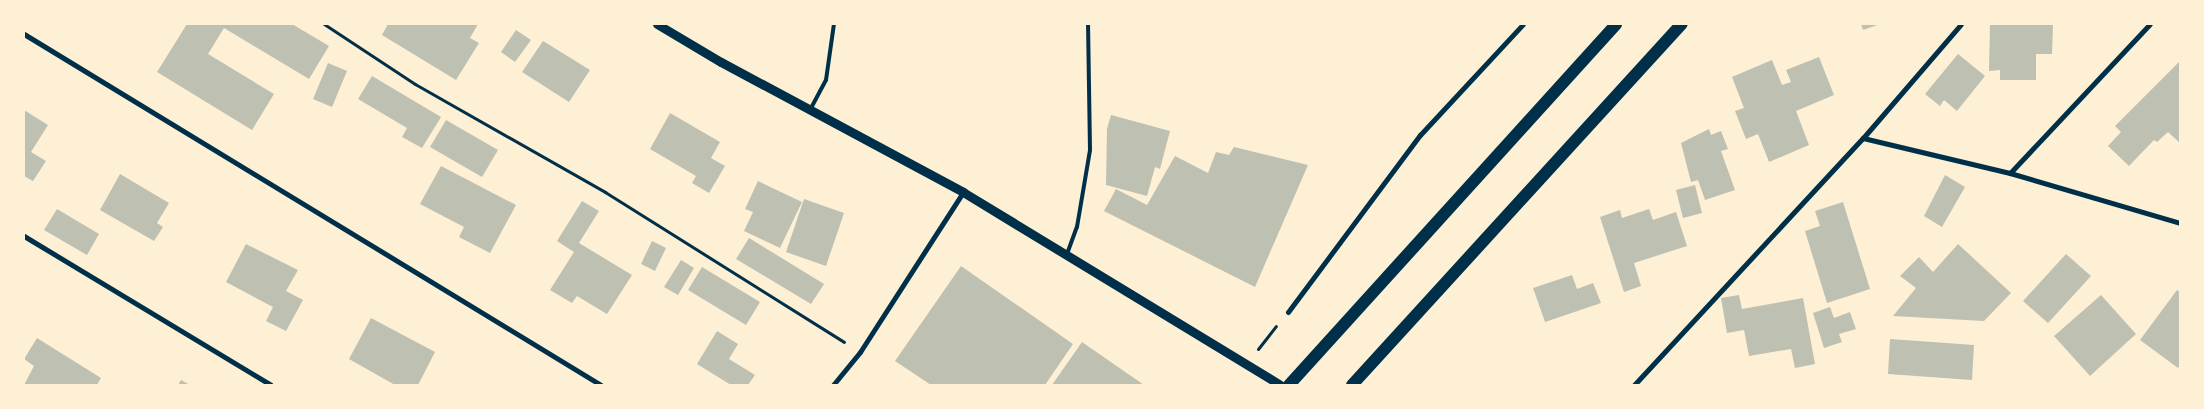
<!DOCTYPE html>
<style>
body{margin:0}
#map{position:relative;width:2204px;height:409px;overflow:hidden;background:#fdf0d5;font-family:"Fira Sans",sans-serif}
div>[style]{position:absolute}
.building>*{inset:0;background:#bec0b2}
.path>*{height:3px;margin:-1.5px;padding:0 1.5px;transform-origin:1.5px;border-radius:1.5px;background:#003049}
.service>*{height:4px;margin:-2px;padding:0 2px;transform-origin:2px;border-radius:2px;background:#003049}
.minor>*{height:5px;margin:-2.5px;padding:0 2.5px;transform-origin:2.5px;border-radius:2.5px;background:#003049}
.tertiary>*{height:9px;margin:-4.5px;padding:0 4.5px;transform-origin:4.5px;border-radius:4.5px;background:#003049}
.primary>*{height:12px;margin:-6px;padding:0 6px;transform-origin:6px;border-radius:6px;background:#003049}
span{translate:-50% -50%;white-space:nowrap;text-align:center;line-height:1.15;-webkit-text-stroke:4px #fdf0d5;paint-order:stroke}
.frame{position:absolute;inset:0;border:25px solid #fdf0d5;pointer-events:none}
</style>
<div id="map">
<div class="building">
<i style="clip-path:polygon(187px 24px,292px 24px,329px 46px,309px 79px,224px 28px,208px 54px,274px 94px,252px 130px,157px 72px)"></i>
<i style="clip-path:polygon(388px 24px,478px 24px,470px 38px,479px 43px,456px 80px,382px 35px)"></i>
<i style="clip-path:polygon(1861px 24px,1880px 24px,1863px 30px)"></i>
<i style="clip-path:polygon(1990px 24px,2053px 24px,2052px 54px,2036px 54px,2036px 80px,2000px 80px,2000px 70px,1989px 71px)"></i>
<i style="clip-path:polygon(516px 30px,531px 40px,515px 62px,501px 52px)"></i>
<i style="clip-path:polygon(543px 41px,590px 70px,569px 102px,522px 72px)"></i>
<i style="clip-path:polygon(1958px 54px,1985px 76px,1957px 111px,1944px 100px,1940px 106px,1925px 94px)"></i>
<i style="clip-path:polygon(1819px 57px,1834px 95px,1796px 111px,1809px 145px,1769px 162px,1758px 134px,1746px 139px,1735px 111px,1744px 108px,1732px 77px,1772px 60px,1782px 85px,1791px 82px,1786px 70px)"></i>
<i style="clip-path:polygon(2180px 61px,2180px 143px,2168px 132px,2157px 142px,2154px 140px,2129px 166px,2108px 146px,2121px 132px,2115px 126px)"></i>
<i style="clip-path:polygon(328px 63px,347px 71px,332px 107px,313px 99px)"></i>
<i style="clip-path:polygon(372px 76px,441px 117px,422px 148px,402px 137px,407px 128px,358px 99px)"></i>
<i style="clip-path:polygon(24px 110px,48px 125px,31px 152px,46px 161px,33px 181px,24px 176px)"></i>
<i style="clip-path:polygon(670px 113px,720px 142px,711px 158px,725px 166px,709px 193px,692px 183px,696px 176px,650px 149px)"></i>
<i style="clip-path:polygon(1111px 115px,1170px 131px,1160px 169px,1155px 167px,1147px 196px,1106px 185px,1107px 129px)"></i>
<i style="clip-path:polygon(446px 120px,498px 150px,482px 177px,430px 147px)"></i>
<i style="clip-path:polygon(1709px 129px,1711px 135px,1721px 131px,1728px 149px,1721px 151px,1735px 190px,1705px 200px,1698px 180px,1691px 182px,1681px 143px)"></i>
<i style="clip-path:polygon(1234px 147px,1308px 165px,1255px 287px,1104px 211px,1116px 189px,1147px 205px,1175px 156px,1208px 173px,1216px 152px,1229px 155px)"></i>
<i style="clip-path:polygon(441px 166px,516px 205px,490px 253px,459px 237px,464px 227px,420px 204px)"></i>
<i style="clip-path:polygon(120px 174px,169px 203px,157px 223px,163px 227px,154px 241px,100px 210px)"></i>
<i style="clip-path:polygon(1945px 175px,1965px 187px,1942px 227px,1924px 216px)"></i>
<i style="clip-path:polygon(758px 181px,802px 202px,780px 248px,744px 231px,753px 212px,745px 209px)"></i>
<i style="clip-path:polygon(1695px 185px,1702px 213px,1683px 218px,1676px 190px)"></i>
<i style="clip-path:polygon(804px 199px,844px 213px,826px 266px,786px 252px)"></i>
<i style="clip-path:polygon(582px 201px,599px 211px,579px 243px,632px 275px,607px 314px,577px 296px,572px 303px,550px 290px,574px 252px,557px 241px)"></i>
<i style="clip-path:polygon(1843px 202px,1870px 289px,1827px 303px,1805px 231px,1820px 226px,1815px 211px)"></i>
<i style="clip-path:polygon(57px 209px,99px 234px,87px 255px,44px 230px)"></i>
<i style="clip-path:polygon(1649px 209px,1653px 220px,1676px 212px,1687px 246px,1634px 263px,1641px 286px,1624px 292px,1600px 217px,1620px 210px,1622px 218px)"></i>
<i style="clip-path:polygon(749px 238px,824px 284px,811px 304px,736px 259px)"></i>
<i style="clip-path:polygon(652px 241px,666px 248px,655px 271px,641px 264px)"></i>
<i style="clip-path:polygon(246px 244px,298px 270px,286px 291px,303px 300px,286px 331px,266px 321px,273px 307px,226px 282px)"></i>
<i style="clip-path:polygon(1958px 244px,2011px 293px,1984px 321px,1893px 316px,1916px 288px,1900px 276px,1919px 257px,1933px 272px)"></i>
<i style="clip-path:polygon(2066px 254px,2091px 276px,2048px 323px,2023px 301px)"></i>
<i style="clip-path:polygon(681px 260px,694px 268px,678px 295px,664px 287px)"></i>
<i style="clip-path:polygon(961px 266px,1073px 344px,1045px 385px,931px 385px,895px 361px)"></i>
<i style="clip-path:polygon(702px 267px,760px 302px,746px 325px,688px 290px)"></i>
<i style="clip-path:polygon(1572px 275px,1577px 289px,1593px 283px,1601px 303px,1545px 322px,1533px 288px)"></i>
<i style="clip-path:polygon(2177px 290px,2180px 292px,2180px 365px,2178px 368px,2140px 340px)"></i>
<i style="clip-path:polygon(1739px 295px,1742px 309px,1803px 298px,1815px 364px,1795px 368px,1791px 349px,1749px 356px,1744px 330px,1727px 333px,1721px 298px)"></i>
<i style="clip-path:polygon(2101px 295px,2136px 334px,2090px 376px,2054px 336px)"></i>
<i style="clip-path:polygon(1830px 307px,1834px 318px,1850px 312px,1856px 329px,1839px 334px,1842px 342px,1824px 348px,1813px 313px)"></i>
<i style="clip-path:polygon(371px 318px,435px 352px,418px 385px,395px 385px,349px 359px)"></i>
<i style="clip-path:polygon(717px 331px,738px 344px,729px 359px,755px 375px,748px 385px,731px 385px,697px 364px)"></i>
<i style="clip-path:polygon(37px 338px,101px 378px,97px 385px,24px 385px,34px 366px,24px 359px)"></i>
<i style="clip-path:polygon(1890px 339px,1974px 345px,1972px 380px,1888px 374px)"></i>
<i style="clip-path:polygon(1082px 342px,1144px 385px,1052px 385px)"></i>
<i style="clip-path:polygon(181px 380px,190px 385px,178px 385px)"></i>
</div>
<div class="path">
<i style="left:324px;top:24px;width:109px;rotate:33.4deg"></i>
<i style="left:415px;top:84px;width:219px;rotate:29.6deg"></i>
<i style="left:605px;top:192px;width:282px;rotate:32.1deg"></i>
<i style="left:1258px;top:349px;width:29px;rotate:-52deg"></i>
</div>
<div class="service">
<i style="left:810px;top:110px;width:34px;rotate:-62deg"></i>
<i style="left:826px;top:80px;width:57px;rotate:-81.9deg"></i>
<i style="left:1067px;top:254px;width:29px;rotate:-70deg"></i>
<i style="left:1077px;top:227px;width:78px;rotate:-80.4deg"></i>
<i style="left:1090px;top:150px;width:126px;rotate:-90.9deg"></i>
</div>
<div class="minor">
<i style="left:24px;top:34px;width:675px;rotate:31.31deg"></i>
<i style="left:1863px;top:138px;width:151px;rotate:13.4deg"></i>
<i style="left:2010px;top:173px;width:177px;rotate:16.4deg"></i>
<i style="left:2010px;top:173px;width:204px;rotate:-46.8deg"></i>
<i style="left:24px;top:236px;width:288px;rotate:31.1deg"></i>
<i style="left:1288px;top:312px;width:221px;rotate:-53.3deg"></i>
<i style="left:1420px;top:135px;width:151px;rotate:-47.1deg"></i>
<i style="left:833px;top:385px;width:43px;rotate:-50.7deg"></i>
<i style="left:860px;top:352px;width:190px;rotate:-57.2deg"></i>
<i style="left:1634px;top:385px;width:337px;rotate:-47.2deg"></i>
<i style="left:1863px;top:138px;width:150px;rotate:-49.3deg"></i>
</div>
<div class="tertiary">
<i style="left:657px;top:24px;width:74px;rotate:30.7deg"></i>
<i style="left:721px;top:62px;width:275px;rotate:28.2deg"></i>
<i style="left:963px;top:192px;width:371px;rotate:31.3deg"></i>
</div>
<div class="primary">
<i style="left:1289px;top:385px;width:487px;rotate:-47.8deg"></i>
<i style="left:1352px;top:385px;width:489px;rotate:-47.6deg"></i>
</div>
<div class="frame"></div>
</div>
